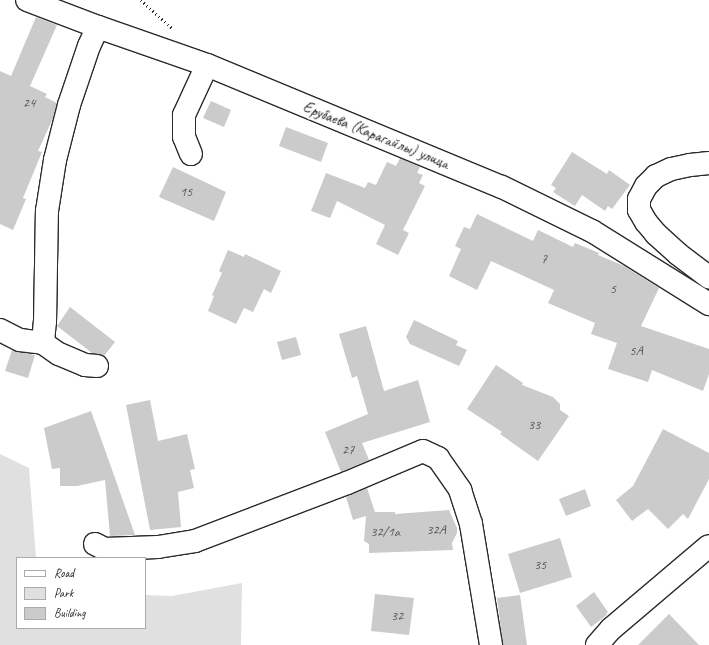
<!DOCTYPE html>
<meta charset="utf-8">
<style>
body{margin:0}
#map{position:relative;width:709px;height:645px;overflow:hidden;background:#fff;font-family:Caveat,sans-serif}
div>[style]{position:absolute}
.green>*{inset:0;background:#e0e0e0}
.building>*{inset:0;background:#cbcbcb}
.path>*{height:2.5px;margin-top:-1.25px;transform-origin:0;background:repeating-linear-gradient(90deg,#2b2b2b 0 1px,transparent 0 4px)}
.roads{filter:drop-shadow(1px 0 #2b2b2b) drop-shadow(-1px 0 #2b2b2b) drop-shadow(0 1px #2b2b2b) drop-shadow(0 -1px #2b2b2b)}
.minor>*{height:22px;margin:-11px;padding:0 11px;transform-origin:11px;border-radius:11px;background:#fff}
span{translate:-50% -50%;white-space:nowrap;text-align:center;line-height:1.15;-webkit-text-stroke:3.5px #fff;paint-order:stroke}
.number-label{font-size:14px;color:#535353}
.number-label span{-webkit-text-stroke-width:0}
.street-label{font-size:16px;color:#2b2b2b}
.legend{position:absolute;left:16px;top:557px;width:130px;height:72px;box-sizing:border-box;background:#fff;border:1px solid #aaa;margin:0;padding:5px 7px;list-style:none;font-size:12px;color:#2b2b2b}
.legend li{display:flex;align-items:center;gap:8px;height:20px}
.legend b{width:20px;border:1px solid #aaa}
</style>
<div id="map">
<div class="green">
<i style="clip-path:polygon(0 454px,29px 468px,36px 558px,17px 558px,17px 628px,145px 628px,145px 595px,172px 596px,242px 583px,241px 645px,0 645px)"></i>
</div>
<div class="building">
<i style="clip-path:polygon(36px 17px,57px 25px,30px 86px,47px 94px,45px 97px,57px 103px,53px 118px,38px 151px,42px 152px,23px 198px,26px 199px,13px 230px,0 224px,0 71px,11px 76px)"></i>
<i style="clip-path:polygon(211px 101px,231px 110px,224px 127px,203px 118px)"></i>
<i style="clip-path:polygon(286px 127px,328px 143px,321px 162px,279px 146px)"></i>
<i style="clip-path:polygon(572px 152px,607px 174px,609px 170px,630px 185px,612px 209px,608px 206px,605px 211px,582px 195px,575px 206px,553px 192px,556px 188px,551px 185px)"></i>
<i style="clip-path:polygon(400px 158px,420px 167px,417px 173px,423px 175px,419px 183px,425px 186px,403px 230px,409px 233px,398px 255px,376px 244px,385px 225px,337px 201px,330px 218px,311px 211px,326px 173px,365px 188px,368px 182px,376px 185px,387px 162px,396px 166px)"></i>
<i style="clip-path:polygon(173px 167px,226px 192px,214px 221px,159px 197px)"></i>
<i style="clip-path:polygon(477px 214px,533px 241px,538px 230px,573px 247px,575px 243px,599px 253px,598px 255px,624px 266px,659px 288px,641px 326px,709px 349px,709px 374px,703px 391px,652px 370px,648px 382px,608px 369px,617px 343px,591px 334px,595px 323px,548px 303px,554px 290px,491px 261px,477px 290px,449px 276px,461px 249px,455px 246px,464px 227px,470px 229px)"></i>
<i style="clip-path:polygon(228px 250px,244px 257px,245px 254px,281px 271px,271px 293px,264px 289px,253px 312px,244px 308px,236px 324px,208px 311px,214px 296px,212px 295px,222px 273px,219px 271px)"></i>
<i style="clip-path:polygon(70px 307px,115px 342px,104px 356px,92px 353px,57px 326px)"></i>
<i style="clip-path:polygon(414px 320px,458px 341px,456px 345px,467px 350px,459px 366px,410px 344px,406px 337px)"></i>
<i style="clip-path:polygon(366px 326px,384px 391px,418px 380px,430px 422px,362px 443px,369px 460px,341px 472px,325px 432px,368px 414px,357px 376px,352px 378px,339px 334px)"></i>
<i style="clip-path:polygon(296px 337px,301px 355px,282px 360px,277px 342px)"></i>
<i style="clip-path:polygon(12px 350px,35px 355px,28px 378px,5px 371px)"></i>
<i style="clip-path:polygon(496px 365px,523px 383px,522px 385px,553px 397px,560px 404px,560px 410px,569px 416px,538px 461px,500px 434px,502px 432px,467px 409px)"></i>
<i style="clip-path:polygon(150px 400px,158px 441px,187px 434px,195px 469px,190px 470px,194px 488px,178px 492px,181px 527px,150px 530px,126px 405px)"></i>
<i style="clip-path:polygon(91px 411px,115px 478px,135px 535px,110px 536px,105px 480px,77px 486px,60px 486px,60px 468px,52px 469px,44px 428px)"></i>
<i style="clip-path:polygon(663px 429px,709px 453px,709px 479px,688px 519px,683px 514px,668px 529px,648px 509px,632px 521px,616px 500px,633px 486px)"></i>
<i style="clip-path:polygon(367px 488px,375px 512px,395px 512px,395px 514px,449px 510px,457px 528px,457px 533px,452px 543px,453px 550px,369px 553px,369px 544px,364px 541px,366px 516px,353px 520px,346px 497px)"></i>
<i style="clip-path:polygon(585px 489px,591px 506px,566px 516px,559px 499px)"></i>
<i style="clip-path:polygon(560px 538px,572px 577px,520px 593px,508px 554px)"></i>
<i style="clip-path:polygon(594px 592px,608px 612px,606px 614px,607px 615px,591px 627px,576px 606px)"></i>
<i style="clip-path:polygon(375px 594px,414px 598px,409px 635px,371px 631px)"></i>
<i style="clip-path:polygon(520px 595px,527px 645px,503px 645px,497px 598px)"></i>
<i style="clip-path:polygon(669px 614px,699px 645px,638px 645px)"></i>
</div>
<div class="path">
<i style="left:141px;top:0;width:42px;rotate:42.1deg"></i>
</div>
<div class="roads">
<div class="minor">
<i style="left:27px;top:0;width:76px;rotate:20.8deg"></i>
<i style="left:98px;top:27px;width:115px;rotate:19.2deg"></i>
<i style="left:207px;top:65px;width:319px;rotate:22.5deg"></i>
<i style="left:502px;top:187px;width:100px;rotate:26.1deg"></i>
<i style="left:592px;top:231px;width:138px;rotate:32deg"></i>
<i style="left:191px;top:154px;width:18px;rotate:-112deg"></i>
<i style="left:184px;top:137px;width:22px;rotate:-90deg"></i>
<i style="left:184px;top:115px;width:55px;rotate:-65.3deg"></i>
<i style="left:709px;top:163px;width:19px;rotate:174deg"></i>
<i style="left:690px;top:165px;width:19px;rotate:168deg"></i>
<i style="left:671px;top:169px;width:17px;rotate:155deg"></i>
<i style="left:656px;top:176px;width:14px;rotate:135deg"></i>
<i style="left:646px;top:186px;width:15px;rotate:118deg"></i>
<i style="left:639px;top:199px;width:11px;rotate:90deg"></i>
<i style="left:639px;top:210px;width:14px;rotate:60deg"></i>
<i style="left:646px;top:222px;width:16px;rotate:50deg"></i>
<i style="left:656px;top:234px;width:30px;rotate:42deg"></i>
<i style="left:678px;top:254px;width:39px;rotate:37deg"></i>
<i style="left:0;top:330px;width:22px;rotate:27deg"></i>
<i style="left:20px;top:340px;width:23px;rotate:7deg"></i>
<i style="left:43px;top:343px;width:21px;rotate:-85deg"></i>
<i style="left:45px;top:322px;width:111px;rotate:-89deg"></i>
<i style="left:47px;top:211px;width:52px;rotate:-81.1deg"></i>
<i style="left:55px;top:160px;width:57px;rotate:-75.7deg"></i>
<i style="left:69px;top:105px;width:62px;rotate:-71.3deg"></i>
<i style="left:89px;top:46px;width:21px;rotate:-65deg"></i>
<i style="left:43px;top:343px;width:19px;rotate:35deg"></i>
<i style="left:59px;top:354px;width:28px;rotate:23deg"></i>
<i style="left:85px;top:365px;width:12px;rotate:5deg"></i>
<i style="left:95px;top:544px;width:11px;rotate:27deg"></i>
<i style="left:105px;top:549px;width:53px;rotate:-2.2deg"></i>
<i style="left:158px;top:547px;width:37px;rotate:-9deg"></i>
<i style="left:195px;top:541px;width:163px;rotate:-20.9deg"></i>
<i style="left:347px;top:483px;width:82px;rotate:-22.8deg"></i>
<i style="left:423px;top:451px;width:17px;rotate:25deg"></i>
<i style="left:438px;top:458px;width:39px;rotate:55deg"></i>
<i style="left:460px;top:490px;width:36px;rotate:72deg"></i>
<i style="left:471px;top:524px;width:123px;rotate:80.6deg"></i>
<i style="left:597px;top:645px;width:21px;rotate:-49deg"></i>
<i style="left:611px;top:629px;width:128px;rotate:-40.3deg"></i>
</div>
</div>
<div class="number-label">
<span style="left:29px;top:103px">24</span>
<span style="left:186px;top:192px">15</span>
<span style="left:544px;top:259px">7</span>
<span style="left:613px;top:289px">5</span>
<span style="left:636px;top:351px">5А</span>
<span style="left:534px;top:425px">33</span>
<span style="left:348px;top:450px">27</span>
<span style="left:436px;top:530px">32А</span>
<span style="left:385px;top:532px">32/1а</span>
<span style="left:540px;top:565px">35</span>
<span style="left:397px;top:616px">32</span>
</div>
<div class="street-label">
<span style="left:376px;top:135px;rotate:22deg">Ерубаева (Карагайлы) улица</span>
</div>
<ul class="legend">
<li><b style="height:5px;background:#fff"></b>Road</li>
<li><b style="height:11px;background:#e0e0e0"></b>Park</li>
<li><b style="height:11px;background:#cbcbcb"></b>Building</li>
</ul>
</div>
